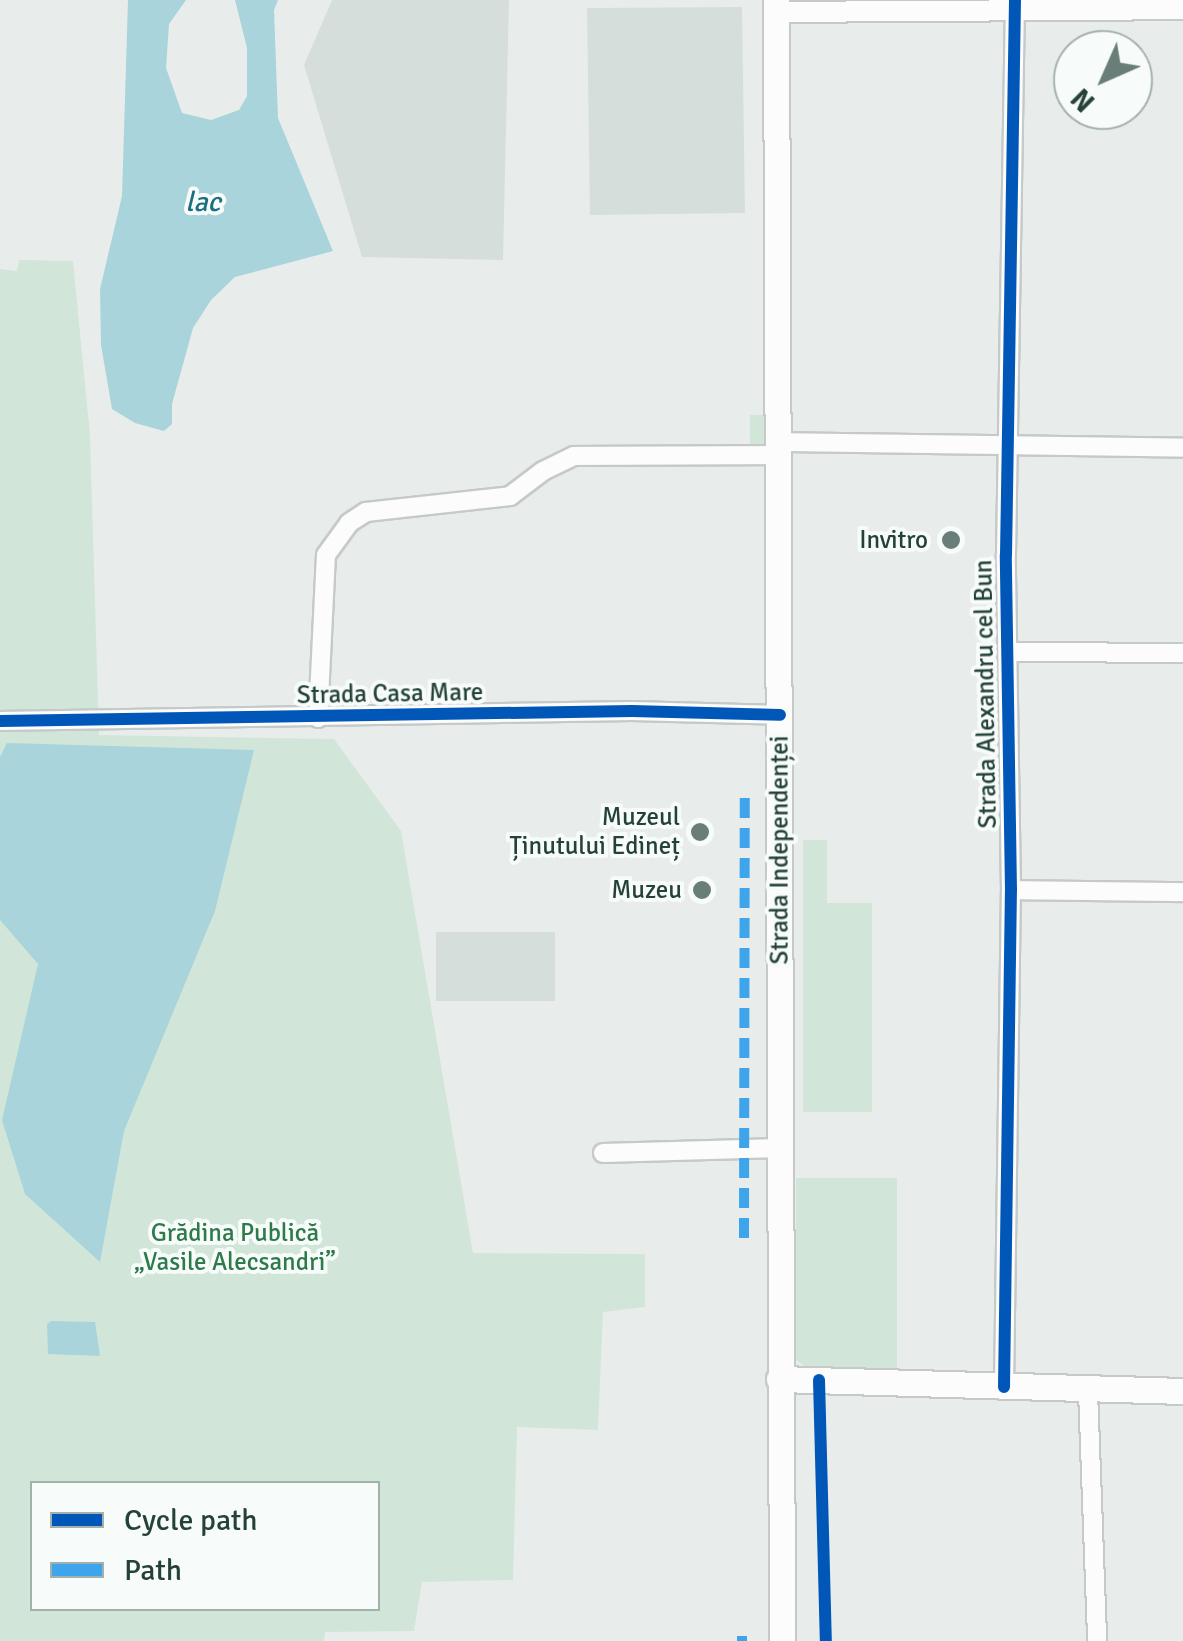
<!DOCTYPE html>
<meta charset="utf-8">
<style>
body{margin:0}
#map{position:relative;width:1183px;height:1641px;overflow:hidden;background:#e8edeb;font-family:Signika,sans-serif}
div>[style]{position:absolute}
.built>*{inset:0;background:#d6dedb}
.green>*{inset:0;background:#d1e6d8}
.water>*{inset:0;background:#a9d4db}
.roads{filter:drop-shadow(2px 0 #c5cac8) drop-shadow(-2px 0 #c5cac8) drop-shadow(0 2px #c5cac8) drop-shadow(0 -2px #c5cac8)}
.minor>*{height:18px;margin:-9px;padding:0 9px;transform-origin:9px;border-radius:9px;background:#fcfcfc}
.tertiary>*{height:20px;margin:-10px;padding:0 10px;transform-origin:10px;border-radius:10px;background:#fcfcfc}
.secondary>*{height:25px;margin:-12.5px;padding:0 12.5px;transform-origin:12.5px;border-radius:12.5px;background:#fcfcfc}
.quiet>*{height:10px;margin-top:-5px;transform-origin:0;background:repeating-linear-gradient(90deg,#3ea4ec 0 20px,transparent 0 30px)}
.cycleway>*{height:12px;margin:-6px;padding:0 6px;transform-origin:6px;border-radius:6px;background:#0057b8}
.dots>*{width:28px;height:28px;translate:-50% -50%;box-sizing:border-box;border:5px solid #f7fbf9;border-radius:50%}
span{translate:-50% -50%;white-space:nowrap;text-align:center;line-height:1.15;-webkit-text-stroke:8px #f7fbf9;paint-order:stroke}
.poi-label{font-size:25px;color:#24423a}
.right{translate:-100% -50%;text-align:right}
.street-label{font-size:25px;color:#24423a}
.park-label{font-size:25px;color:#2d7a4b}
.water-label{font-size:28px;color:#1c6f80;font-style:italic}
.legend{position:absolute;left:30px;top:1481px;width:350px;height:130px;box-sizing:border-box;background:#f7fbf9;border:2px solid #a3b1ad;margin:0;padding:12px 18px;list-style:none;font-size:30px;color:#24423a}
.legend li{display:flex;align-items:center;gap:20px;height:50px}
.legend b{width:50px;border:2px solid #a3b1ad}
.north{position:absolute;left:1053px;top:30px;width:100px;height:100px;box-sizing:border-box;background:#f7fbf9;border:2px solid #a3b1ad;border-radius:50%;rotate:225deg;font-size:28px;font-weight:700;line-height:40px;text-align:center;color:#24423a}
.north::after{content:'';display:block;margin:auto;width:35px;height:45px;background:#697e78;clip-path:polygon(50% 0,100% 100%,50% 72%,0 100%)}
</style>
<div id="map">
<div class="built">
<i style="clip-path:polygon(332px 0,509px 0,503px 260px,362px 257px,304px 65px)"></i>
<i style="clip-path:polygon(742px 7px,745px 213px,590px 215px,587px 8px)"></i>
<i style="clip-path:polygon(436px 932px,555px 932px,555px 1001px,436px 1001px)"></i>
</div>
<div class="green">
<i style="clip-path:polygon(evenodd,19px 260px,73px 261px,90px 435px,99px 735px,334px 739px,401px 831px,473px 1253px,645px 1254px,645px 1307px,603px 1312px,598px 1430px,517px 1427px,513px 1580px,422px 1582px,414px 1631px,325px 1632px,324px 1641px,0 1641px,0 269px,17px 271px,19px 260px,32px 1484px,378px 1484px,378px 1608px,32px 1608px,32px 1484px)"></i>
<i style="clip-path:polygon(750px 415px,767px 415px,766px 449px,750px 448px)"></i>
<i style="clip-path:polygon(803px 840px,827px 840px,827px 903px,872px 903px,872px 1112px,803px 1112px)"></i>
<i style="clip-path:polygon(796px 1178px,897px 1178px,897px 1370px,810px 1370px,796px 1360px)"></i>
</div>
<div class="water">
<i style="clip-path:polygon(128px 0,186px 0,169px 24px,166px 68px,182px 113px,211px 120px,239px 110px,247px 96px,247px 48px,235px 0,278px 0,274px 10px,278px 118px,333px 251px,235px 277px,211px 300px,193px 328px,172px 404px,172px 424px,164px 431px,135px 423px,112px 409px,101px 345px,100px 289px,122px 196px)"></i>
<i style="clip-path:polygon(7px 743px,254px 750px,215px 911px,124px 1131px,100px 1262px,25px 1194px,2px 1120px,38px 964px,0 920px,0 757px)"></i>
<i style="clip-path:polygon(51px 1321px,95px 1322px,100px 1356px,48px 1354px,47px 1324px)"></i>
</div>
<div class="roads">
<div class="minor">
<i style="left:778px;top:442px;width:405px;rotate:0.8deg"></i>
<i style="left:1009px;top:652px;width:174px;rotate:0.3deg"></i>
<i style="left:318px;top:718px;width:163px;rotate:-87.2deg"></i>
<i style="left:326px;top:555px;width:39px;rotate:-54deg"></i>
<i style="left:349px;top:523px;width:20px;rotate:-33deg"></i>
<i style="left:366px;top:512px;width:145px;rotate:-6.3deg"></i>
<i style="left:510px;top:496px;width:41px;rotate:-37.1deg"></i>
<i style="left:543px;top:471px;width:34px;rotate:-26deg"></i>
<i style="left:574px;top:456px;width:204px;rotate:-0.3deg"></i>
<i style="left:0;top:721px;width:632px;rotate:-0.91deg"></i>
<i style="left:632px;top:711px;width:148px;rotate:1.5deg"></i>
<i style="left:1011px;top:890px;width:172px;rotate:0.7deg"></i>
<i style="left:603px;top:1153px;width:177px;rotate:-1.6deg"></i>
<i style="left:1004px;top:1387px;width:497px;rotate:-89.2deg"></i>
<i style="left:1011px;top:890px;width:335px;rotate:-90.9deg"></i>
<i style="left:1006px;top:555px;width:555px;rotate:-89.07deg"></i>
<i style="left:1088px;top:1391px;width:250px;rotate:87.9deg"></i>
</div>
<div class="tertiary">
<i style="left:776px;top:12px;width:407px;rotate:-0.4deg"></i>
</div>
<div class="secondary">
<i style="left:776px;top:0;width:1641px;rotate:89.79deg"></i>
<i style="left:779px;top:1379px;width:404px;rotate:1.7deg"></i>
</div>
</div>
<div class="quiet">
<i style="left:744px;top:1238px;width:441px;rotate:-89.9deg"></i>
<i style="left:742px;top:1641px;width:5px;rotate:-90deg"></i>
</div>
<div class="cycleway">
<i style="left:0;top:721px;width:632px;rotate:-0.91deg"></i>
<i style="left:632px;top:711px;width:148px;rotate:1.5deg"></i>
<i style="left:819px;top:1380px;width:261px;rotate:88.5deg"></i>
<i style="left:1004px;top:1387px;width:497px;rotate:-89.2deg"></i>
<i style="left:1011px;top:890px;width:335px;rotate:-90.9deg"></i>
<i style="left:1006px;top:555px;width:555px;rotate:-89.07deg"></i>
</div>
<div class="dots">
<i style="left:951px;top:540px;background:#697e78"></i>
<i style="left:700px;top:832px;background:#697e78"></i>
<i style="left:702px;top:890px;background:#697e78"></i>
</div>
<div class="poi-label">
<span class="right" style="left:928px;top:540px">Invitro</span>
<span class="right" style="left:680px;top:832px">Muzeul<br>Ținutului Edineț</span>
<span class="right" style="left:682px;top:890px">Muzeu</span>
</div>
<div class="street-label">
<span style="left:390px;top:694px;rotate:-1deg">Strada Casa Mare</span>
<span style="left:986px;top:694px;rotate:-91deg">Strada Alexandru cel Bun</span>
<span style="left:780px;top:850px;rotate:-90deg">Strada Independenței</span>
</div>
<div class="park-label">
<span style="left:235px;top:1248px">Grădina Publică<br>„Vasile Alecsandri”</span>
</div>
<div class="water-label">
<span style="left:203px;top:202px">lac</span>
</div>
<ul class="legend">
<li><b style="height:12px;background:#0057b8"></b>Cycle path</li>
<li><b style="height:12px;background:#3ea4ec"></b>Path</li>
</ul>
<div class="north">N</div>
</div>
